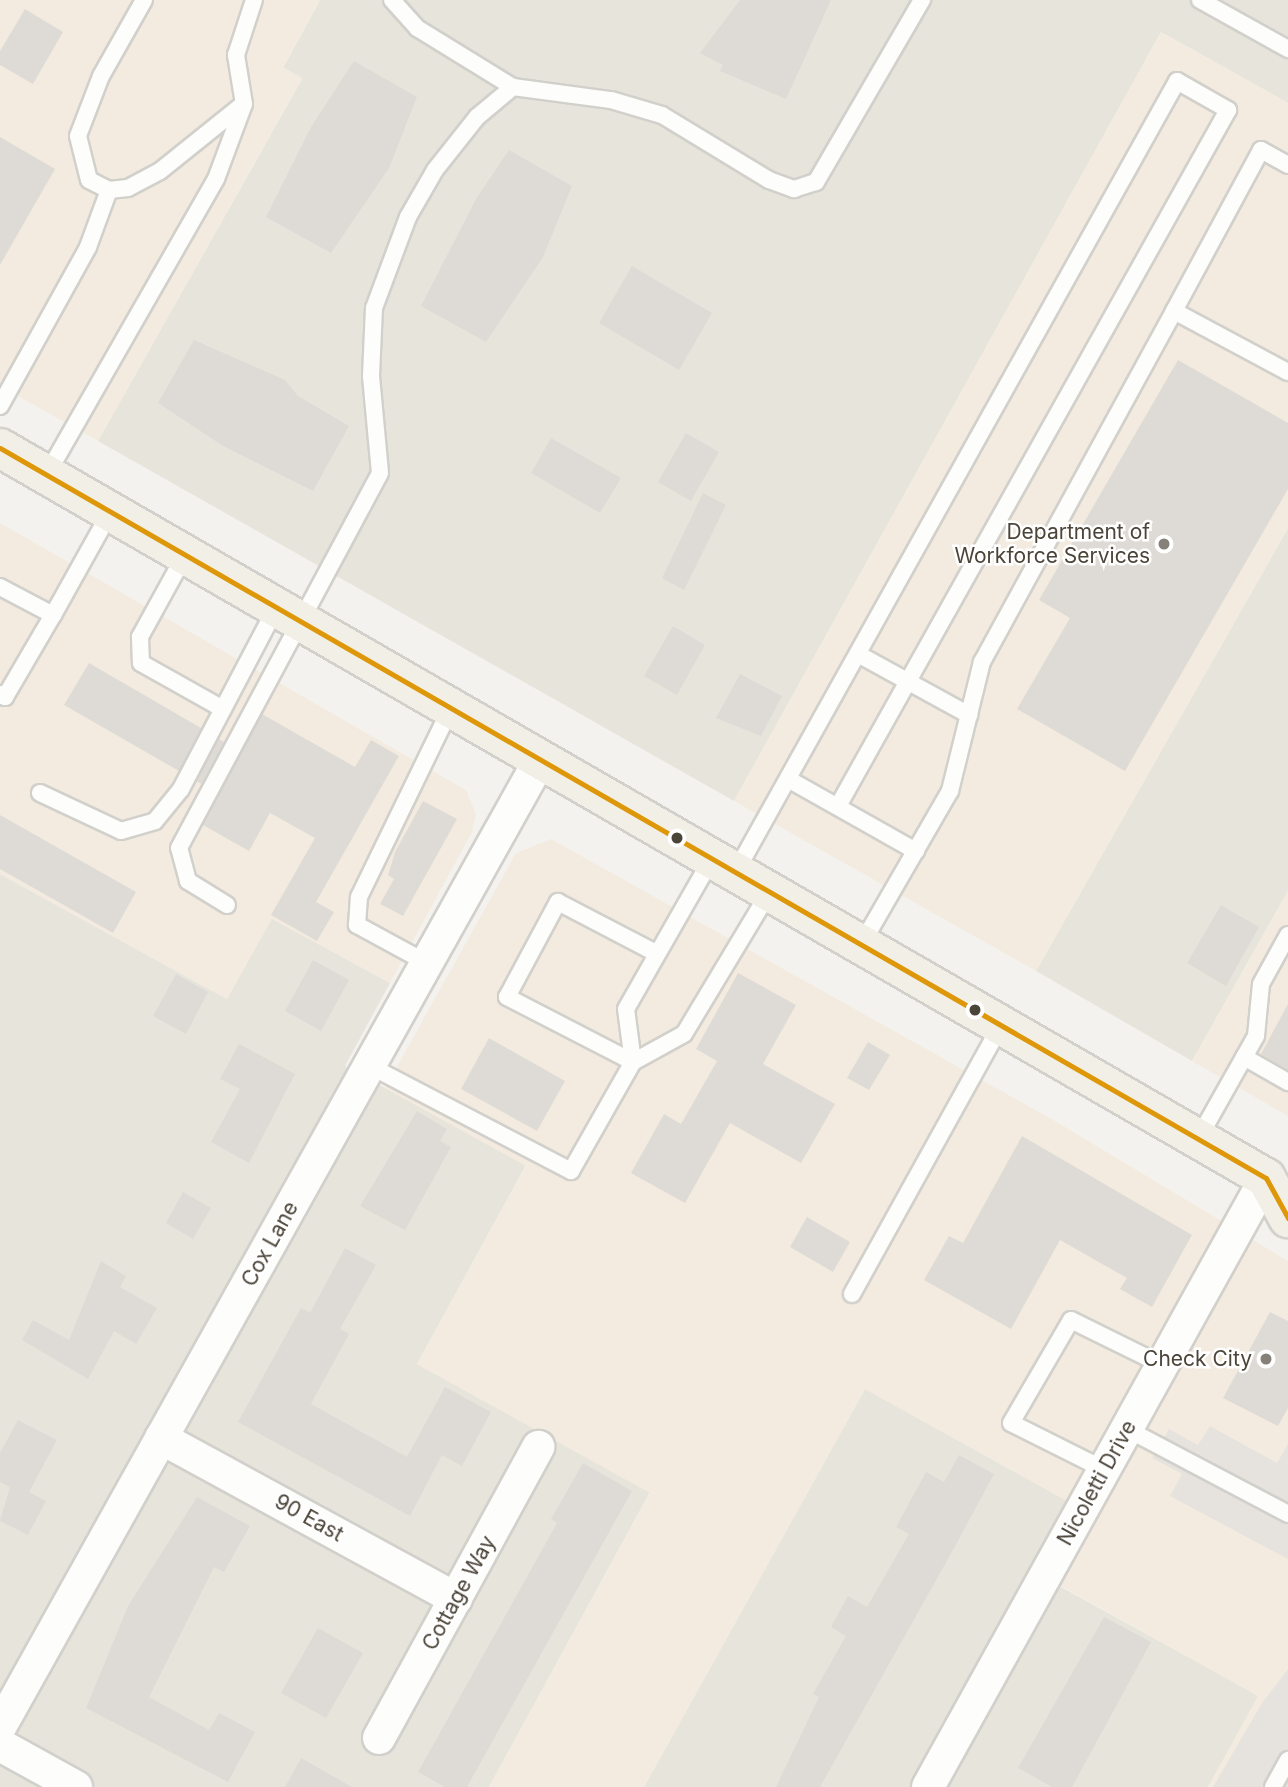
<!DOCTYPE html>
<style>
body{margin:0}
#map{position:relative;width:1288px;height:1787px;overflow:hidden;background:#f4f2ee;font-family:Inter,sans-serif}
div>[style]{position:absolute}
.residential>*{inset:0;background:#e7e4dc}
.commercial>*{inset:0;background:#f3ebdf}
.parking>*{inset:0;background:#e6e3df}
.building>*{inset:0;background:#dedbd6}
.roads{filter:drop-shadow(2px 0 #d2d0cb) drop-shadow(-2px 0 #d2d0cb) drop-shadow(0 2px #d2d0cb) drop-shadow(0 -2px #d2d0cb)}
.service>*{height:16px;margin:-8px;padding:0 8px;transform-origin:8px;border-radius:8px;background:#fdfdfc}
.minor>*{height:32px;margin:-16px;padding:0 16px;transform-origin:16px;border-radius:16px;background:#fdfdfc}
.primary>*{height:38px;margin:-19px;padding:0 19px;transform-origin:19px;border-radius:19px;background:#f2efe6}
.bus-1>*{height:5px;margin:-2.5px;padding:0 2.5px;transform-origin:2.5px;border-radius:2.5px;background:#dd9709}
.dots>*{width:19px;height:19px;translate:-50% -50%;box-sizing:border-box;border:4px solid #fff;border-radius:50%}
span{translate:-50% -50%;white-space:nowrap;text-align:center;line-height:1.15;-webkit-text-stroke:5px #fff;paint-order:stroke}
.poi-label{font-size:21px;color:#4b4439}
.right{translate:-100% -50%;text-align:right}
.street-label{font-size:21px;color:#4b4439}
</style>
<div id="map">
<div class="residential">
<i style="clip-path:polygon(320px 0,1288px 0,1288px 103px,1161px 32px,734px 801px,98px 441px,302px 79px,283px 68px)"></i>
<i style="clip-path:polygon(1288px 528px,1288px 891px,1192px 1061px,1036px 971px)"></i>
<i style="clip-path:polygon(0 874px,227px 999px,271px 918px,390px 983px,345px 1066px,526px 1165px,417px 1364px,650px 1492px,489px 1787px,0 1787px)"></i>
<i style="clip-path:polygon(865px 1389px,1098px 1518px,1061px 1587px,1259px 1696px,1208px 1787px,644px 1787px)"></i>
</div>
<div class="commercial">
<i style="clip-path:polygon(0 0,320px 0,283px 67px,302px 78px,98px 441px,0 386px)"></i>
<i style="clip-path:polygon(1161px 32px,1288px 103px,1288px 528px,1036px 971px,734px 801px)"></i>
<i style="clip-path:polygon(0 523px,466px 790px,476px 814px,472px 832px,390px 983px,272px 919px,227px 999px,0 874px)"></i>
<i style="clip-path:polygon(551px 839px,1055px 1121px,1288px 1261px,1288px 1787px,1208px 1787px,1258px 1696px,1061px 1586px,1098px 1518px,865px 1389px,644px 1787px,489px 1787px,650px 1493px,417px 1364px,526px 1166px,385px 1088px,516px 853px)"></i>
<i style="clip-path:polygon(1288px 891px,1288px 1116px,1192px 1061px)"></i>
</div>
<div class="parking">
<i style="clip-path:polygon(1210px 1426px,1277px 1463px,1288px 1444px,1288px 1559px,1170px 1496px,1182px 1474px,1152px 1458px,1169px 1429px,1198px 1445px)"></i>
<i style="clip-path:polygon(1288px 1669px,1288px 1787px,1213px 1787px,1262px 1703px)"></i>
</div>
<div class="building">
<i style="clip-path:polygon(740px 0,831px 0,786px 99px,720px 71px,723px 65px,700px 53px)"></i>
<i style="clip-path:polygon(25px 9px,63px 32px,33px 84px,0 65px,0 51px)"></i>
<i style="clip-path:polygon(354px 61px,417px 97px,389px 168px,331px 253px,266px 217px,311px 127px)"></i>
<i style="clip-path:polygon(0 137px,55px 169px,0 265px)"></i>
<i style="clip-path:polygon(509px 150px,572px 186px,543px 257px,486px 342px,421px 306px,476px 199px)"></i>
<i style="clip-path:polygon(632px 266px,712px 313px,679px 370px,599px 323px)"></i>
<i style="clip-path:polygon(194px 340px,285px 380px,298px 396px,349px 426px,313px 491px,223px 446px,158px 403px)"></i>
<i style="clip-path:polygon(1178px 360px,1288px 423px,1288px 489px,1125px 771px,1017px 709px,1070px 618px,1039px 600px)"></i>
<i style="clip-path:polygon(686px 433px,719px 452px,691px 501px,658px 482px)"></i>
<i style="clip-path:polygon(551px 438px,621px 478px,600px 513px,531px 473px)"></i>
<i style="clip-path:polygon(703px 493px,726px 505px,684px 590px,662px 578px)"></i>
<i style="clip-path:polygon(673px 626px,705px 645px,677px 695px,644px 676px)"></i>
<i style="clip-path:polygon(89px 663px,201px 728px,179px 771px,64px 705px)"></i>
<i style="clip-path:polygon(740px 674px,782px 696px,761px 736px,716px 718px)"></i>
<i style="clip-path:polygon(262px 714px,355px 767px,371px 740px,399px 756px,316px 902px,334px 912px,317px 941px,271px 915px,315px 838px,270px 813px,249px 851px,203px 825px)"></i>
<i style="clip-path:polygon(219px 739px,224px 742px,201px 784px,197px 781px)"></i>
<i style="clip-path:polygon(423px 801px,457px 819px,403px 916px,380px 904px,394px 879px,388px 875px,395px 852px)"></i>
<i style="clip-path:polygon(0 815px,136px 892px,113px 933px,0 869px)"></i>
<i style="clip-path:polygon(1221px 905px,1259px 927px,1226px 986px,1187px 963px)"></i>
<i style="clip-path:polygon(313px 960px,349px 980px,321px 1031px,285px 1011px)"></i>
<i style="clip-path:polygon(738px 973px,796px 1005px,763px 1064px,835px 1104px,801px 1163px,730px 1123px,685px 1203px,631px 1173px,664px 1114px,681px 1124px,717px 1061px,696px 1049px)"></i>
<i style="clip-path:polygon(176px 974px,208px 992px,186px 1034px,153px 1016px)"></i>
<i style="clip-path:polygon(1288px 1004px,1288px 1070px,1261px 1054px)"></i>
<i style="clip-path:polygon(489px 1038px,565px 1081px,537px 1131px,461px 1089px)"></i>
<i style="clip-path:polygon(868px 1042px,890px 1055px,869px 1090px,847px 1078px)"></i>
<i style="clip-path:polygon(239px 1044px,295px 1074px,249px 1163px,211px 1142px,240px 1089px,220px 1079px)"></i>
<i style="clip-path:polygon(417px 1111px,447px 1129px,440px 1141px,451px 1147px,405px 1230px,360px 1206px)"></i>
<i style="clip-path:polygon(1022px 1136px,1192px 1235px,1152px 1307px,1120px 1289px,1127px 1278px,1060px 1240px,1011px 1329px,924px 1280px,949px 1236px,963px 1243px)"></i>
<i style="clip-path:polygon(183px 1192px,211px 1208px,193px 1239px,166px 1223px)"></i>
<i style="clip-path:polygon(807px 1217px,850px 1242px,833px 1272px,790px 1247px)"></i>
<i style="clip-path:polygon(345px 1248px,376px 1265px,340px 1329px,349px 1334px,311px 1404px,407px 1457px,445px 1387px,491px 1412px,462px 1466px,442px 1455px,410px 1516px,238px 1422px,301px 1308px,310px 1313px)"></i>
<i style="clip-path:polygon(101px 1261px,126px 1276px,120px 1287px,157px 1308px,136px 1344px,114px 1331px,88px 1379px,22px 1340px,33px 1320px,69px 1340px)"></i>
<i style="clip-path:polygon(1270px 1312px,1288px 1321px,1288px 1408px,1278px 1426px,1223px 1398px)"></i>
<i style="clip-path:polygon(18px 1420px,57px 1440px,29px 1492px,46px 1501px,28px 1535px,0 1521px,10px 1487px,0 1482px,0 1453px)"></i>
<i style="clip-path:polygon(959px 1455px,994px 1474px,953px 1550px,820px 1787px,776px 1787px,819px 1697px,813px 1694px,846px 1636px,831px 1627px,848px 1596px,867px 1607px,909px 1534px,896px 1527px,926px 1472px,944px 1482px)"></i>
<i style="clip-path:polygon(583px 1463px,632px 1491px,467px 1787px,445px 1787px,418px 1772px,557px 1523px,551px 1519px)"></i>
<i style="clip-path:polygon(197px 1497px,250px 1526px,224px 1572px,214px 1567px,149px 1697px,209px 1730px,219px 1713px,255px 1732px,228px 1782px,86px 1708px,128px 1606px)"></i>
<i style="clip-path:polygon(1104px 1617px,1151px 1642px,1072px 1787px,1052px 1787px,1018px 1768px)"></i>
<i style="clip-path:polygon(318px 1628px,363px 1653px,326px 1718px,281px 1693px)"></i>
<i style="clip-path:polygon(301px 1758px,352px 1787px,285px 1787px)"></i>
</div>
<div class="roads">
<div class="service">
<i style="left:144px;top:0;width:87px;rotate:119.5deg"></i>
<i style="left:101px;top:76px;width:64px;rotate:111deg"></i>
<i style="left:78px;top:136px;width:45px;rotate:76deg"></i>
<i style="left:89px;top:180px;width:22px;rotate:27deg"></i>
<i style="left:109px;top:190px;width:19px;rotate:-6deg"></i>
<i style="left:128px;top:188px;width:36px;rotate:-28deg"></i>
<i style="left:160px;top:171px;width:105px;rotate:-38.8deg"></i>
<i style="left:392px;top:0;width:38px;rotate:48deg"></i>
<i style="left:417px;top:28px;width:113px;rotate:31.6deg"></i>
<i style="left:1200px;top:0;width:101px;rotate:29.1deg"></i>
<i style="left:1174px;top:311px;width:183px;rotate:-61.6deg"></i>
<i style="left:1261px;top:150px;width:31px;rotate:29deg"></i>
<i style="left:0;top:406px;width:182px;rotate:-61deg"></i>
<i style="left:88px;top:247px;width:61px;rotate:-69.8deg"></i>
<i style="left:47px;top:474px;width:340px;rotate:-60.2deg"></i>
<i style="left:216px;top:179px;width:80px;rotate:-69.5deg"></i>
<i style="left:244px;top:104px;width:50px;rotate:-99.3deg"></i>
<i style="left:236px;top:55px;width:58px;rotate:-71.9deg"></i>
<i style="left:185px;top:555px;width:94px;rotate:118.8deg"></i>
<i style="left:140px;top:637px;width:26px;rotate:88deg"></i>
<i style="left:141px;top:663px;width:94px;rotate:29.3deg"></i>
<i style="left:0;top:587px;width:60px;rotate:27.8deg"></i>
<i style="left:53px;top:615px;width:119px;rotate:-60.9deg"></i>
<i style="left:858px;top:654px;width:127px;rotate:28.8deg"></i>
<i style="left:0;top:694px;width:6px;rotate:31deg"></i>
<i style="left:5px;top:697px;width:95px;rotate:-59.7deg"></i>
<i style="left:788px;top:779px;width:147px;rotate:29.4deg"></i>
<i style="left:40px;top:793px;width:89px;rotate:25.1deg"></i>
<i style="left:121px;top:831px;width:35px;rotate:-16deg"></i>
<i style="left:155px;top:821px;width:41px;rotate:-50.9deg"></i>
<i style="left:181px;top:789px;width:204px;rotate:-62.3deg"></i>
<i style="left:735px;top:873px;width:907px;rotate:-60.83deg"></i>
<i style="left:1177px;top:81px;width:59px;rotate:29.6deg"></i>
<i style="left:1228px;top:110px;width:798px;rotate:119.26deg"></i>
<i style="left:227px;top:905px;width:46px;rotate:-148.4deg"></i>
<i style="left:188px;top:881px;width:34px;rotate:-105deg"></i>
<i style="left:179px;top:848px;width:425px;rotate:-61.8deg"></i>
<i style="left:380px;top:473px;width:97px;rotate:-95.3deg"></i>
<i style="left:371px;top:376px;width:68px;rotate:-87.5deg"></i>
<i style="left:374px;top:308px;width:97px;rotate:-69.5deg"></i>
<i style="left:408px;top:217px;width:54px;rotate:-60.1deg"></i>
<i style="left:435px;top:170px;width:68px;rotate:-51.6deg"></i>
<i style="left:477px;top:117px;width:47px;rotate:-39.8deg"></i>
<i style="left:513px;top:87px;width:99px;rotate:7.6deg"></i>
<i style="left:611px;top:100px;width:53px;rotate:16.4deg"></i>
<i style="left:662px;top:115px;width:125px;rotate:31.3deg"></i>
<i style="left:769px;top:180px;width:27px;rotate:20deg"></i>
<i style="left:794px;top:189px;width:23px;rotate:-18deg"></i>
<i style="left:816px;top:182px;width:211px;rotate:-59.8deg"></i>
<i style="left:861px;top:945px;width:178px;rotate:-60deg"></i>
<i style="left:950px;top:791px;width:133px;rotate:-76.1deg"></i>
<i style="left:982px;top:662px;width:400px;rotate:-61.3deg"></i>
<i style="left:1174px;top:311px;width:129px;rotate:28.2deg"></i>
<i style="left:427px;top:963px;width:80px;rotate:-151.5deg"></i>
<i style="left:357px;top:925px;width:28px;rotate:-86deg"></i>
<i style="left:359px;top:897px;width:208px;rotate:-64.1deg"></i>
<i style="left:1244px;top:1057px;width:51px;rotate:29.6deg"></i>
<i style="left:633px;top:1062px;width:142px;rotate:-152.7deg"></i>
<i style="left:507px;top:997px;width:108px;rotate:-61.8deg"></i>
<i style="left:558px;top:902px;width:110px;rotate:27.5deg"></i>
<i style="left:633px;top:1062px;width:53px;rotate:-97.5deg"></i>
<i style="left:626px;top:1009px;width:169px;rotate:-60.3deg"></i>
<i style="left:370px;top:1066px;width:227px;rotate:27.6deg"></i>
<i style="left:571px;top:1171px;width:125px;rotate:-60.4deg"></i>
<i style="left:633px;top:1062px;width:58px;rotate:-28.8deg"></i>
<i style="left:684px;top:1034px;width:163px;rotate:-59deg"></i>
<i style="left:1198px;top:1139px;width:118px;rotate:-60.6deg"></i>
<i style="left:1256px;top:1036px;width:52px;rotate:-84.5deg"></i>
<i style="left:1261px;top:984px;width:56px;rotate:-61.1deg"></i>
<i style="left:852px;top:1294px;width:305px;rotate:-61deg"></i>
<i style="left:1127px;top:1429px;width:182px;rotate:27.8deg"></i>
<i style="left:1105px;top:1470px;width:105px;rotate:-153.4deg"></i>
<i style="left:1011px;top:1423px;width:119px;rotate:-59.8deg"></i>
<i style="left:1071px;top:1320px;width:102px;rotate:26.3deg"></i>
<i style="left:1273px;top:1787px;width:31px;rotate:-61deg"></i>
</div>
<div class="minor">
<i style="left:161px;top:1438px;width:336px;rotate:28.6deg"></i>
<i style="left:0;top:1727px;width:1108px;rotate:-60.82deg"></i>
<i style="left:379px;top:1738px;width:332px;rotate:-61.3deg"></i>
<i style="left:0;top:1745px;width:87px;rotate:28.9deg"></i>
<i style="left:928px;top:1787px;width:697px;rotate:-60.97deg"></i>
</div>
<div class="primary">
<i style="left:0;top:448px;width:1461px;rotate:29.97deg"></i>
<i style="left:1266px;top:1178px;width:46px;rotate:61.2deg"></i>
</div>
</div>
<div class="bus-1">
<i style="left:0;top:448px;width:1461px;rotate:29.97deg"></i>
<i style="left:1266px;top:1178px;width:46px;rotate:61.2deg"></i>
</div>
<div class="dots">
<i style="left:1164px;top:544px;background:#868178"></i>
<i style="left:677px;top:838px;background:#4b4439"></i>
<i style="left:975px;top:1010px;background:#4b4439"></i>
<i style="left:1266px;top:1359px;background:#868178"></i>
</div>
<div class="poi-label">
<span class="right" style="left:1150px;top:544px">Department of<br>Workforce Services</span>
<span class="right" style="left:1252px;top:1359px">Check City</span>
</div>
<div class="street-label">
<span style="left:270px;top:1244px;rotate:-61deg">Cox Lane</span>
<span style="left:1097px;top:1483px;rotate:-61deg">Nicoletti Drive</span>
<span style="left:309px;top:1518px;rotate:29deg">90 East</span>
<span style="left:459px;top:1593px;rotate:-61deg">Cottage Way</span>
</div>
</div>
